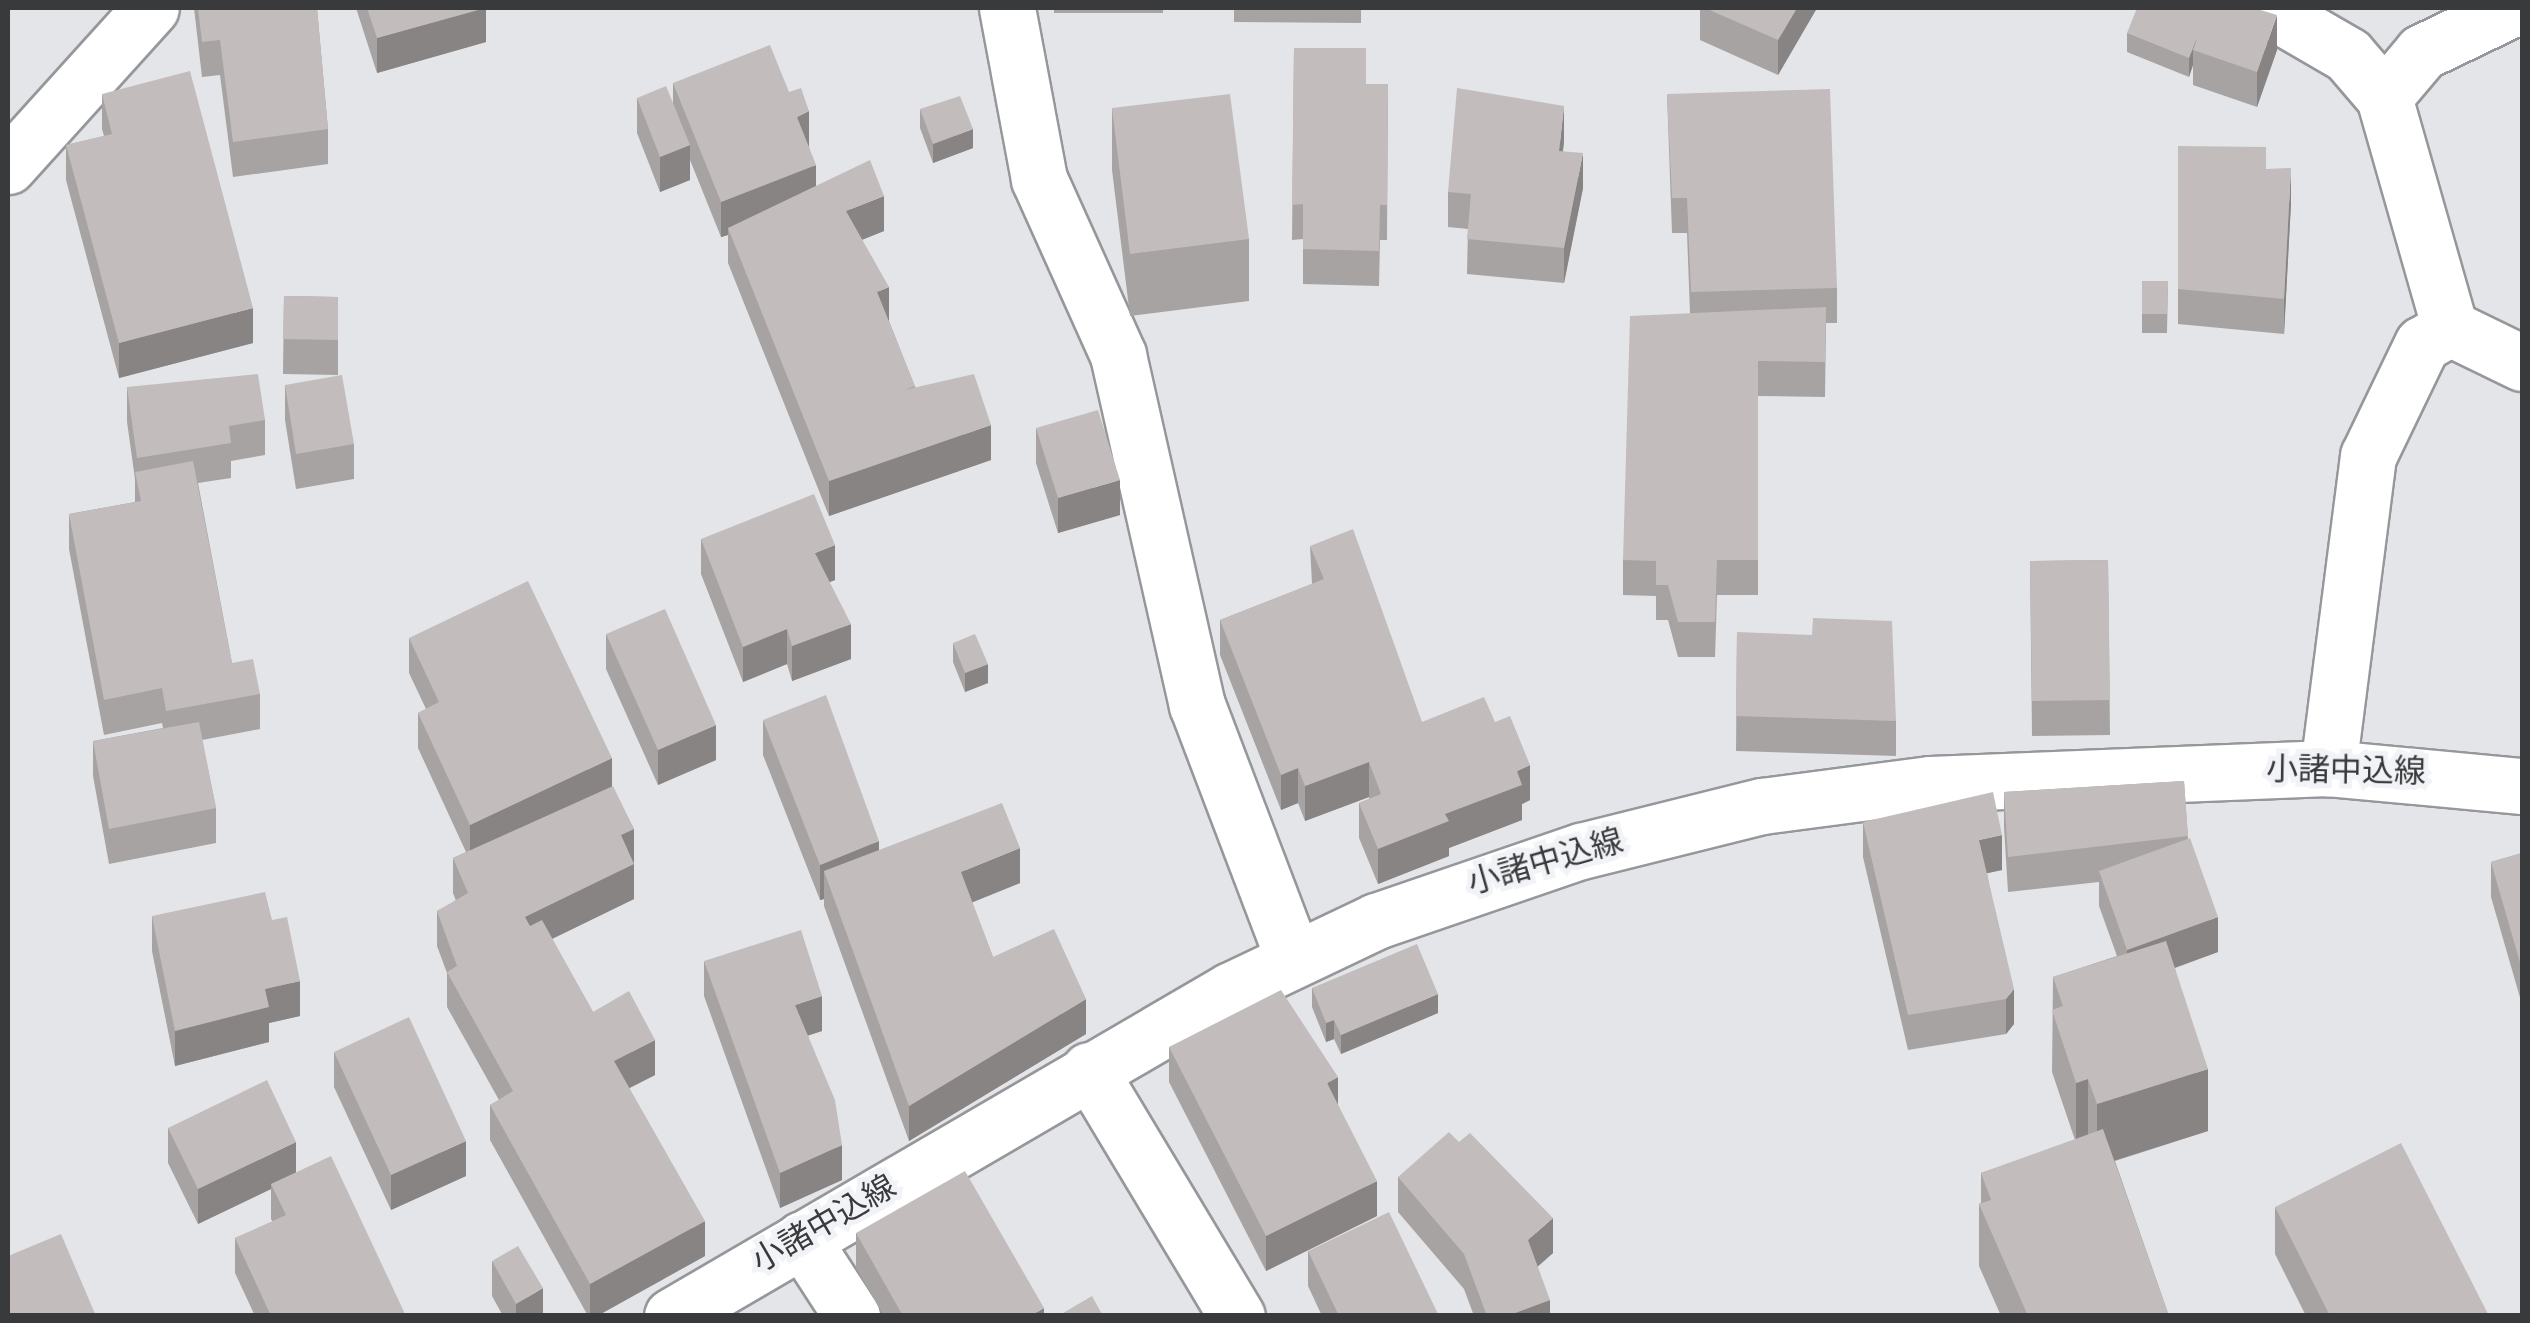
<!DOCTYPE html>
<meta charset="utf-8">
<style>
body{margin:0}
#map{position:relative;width:2530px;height:1323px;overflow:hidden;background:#e4e5e9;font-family:Overpass,"Noto Sans JP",sans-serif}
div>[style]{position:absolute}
.roads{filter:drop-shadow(2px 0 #95979a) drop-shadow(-2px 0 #95979a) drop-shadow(0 2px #95979a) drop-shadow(0 -2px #95979a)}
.minor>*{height:55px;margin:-27.5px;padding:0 27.5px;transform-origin:27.5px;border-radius:27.5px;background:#fff}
.major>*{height:55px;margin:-27.5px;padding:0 27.5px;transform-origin:27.5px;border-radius:27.5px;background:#fff}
.wall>*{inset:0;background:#a7a3a2}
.shaded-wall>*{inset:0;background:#888484}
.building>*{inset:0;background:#c2bdbc}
span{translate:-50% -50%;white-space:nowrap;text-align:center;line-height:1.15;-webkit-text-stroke:10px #f1f3f7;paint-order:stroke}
.street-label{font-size:32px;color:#393a3b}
.frame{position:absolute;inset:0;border:10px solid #393a3b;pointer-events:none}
</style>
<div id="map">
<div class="roads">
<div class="minor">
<i style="left:1007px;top:8px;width:174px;rotate:79.4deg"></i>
<i style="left:1039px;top:179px;width:193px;rotate:65.8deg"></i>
<i style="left:1118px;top:355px;width:359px;rotate:77.3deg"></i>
<i style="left:1197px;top:705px;width:271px;rotate:69.2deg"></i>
<i style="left:2267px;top:8px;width:94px;rotate:30.1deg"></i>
<i style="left:2348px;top:55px;width:55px;rotate:49.4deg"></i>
<i style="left:2384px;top:97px;width:240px;rotate:74.1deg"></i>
<i style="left:2450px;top:328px;width:32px;rotate:150deg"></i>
<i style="left:2422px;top:344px;width:124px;rotate:115.7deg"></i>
<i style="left:2368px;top:456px;width:315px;rotate:97.3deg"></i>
<i style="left:2384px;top:97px;width:59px;rotate:-49.8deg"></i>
<i style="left:2422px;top:52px;width:102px;rotate:-25.6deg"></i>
<i style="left:8px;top:166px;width:213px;rotate:-47.9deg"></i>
<i style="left:2450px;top:328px;width:80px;rotate:25.9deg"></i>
<i style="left:1089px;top:1070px;width:287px;rotate:59deg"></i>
<i style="left:802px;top:1239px;width:92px;rotate:57deg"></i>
</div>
<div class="major">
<i style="left:672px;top:1316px;width:647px;rotate:-30.25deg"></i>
<i style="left:1231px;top:990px;width:161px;rotate:-25.4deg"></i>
<i style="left:1376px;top:921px;width:217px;rotate:-18.9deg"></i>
<i style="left:1581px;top:851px;width:187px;rotate:-14deg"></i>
<i style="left:1762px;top:806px;width:169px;rotate:-7.5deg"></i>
<i style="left:1930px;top:784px;width:398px;rotate:-2.3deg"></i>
<i style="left:2328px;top:768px;width:195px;rotate:5.3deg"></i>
</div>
</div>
<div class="wall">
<i style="clip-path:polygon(194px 8px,317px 8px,328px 129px,328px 164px,233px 177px,220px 75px,202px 77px)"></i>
<i style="clip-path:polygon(356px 8px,486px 8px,486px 42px,377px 73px)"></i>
<i style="clip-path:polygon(1054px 8px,1163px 8px,1163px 13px,1054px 13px)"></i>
<i style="clip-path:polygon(1234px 8px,1361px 8px,1361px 23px,1234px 22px)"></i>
<i style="clip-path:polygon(1700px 8px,1817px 8px,1778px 75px,1700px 40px)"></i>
<i style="clip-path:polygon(2127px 33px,2277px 50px,2257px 107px,2193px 85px,2193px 65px,2189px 77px,2127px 52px)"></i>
<i style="clip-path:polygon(1294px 48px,1366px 84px,1388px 84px,1387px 240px,1380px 240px,1379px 286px,1303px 284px,1303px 239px,1292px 240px)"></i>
<i style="clip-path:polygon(673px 83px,809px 146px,816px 186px,884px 231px,862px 240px,889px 321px,915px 387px,991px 460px,829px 516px,728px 263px,728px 235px,721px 237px,690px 160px,690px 180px,660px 192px,637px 133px,637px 98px,673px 105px)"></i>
<i style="clip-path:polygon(102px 94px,253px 343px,119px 378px,66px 180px,66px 145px,104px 136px,102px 129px)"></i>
<i style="clip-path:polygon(1667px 94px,1837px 288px,1837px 323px,1826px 323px,1825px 397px,1758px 396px,1758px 595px,1717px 595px,1715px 657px,1678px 657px,1668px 620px,1656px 620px,1656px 596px,1623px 595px,1623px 560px,1690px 313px,1687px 233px,1672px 233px)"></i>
<i style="clip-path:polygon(1112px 108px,1249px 239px,1249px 301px,1130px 316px,1112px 170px)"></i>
<i style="clip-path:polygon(920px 109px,973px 148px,933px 163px,920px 128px)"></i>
<i style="clip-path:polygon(1564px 141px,1563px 151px,1583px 188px,1564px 283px,1467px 274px,1468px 229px,1448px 227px,1448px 192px)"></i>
<i style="clip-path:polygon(2178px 146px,2266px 169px,2291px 203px,2284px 334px,2178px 324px)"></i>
<i style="clip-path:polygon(2142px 281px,2168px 281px,2167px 333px,2142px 333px)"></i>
<i style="clip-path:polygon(284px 296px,338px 297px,338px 375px,283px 374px)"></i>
<i style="clip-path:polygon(285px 385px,354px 444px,354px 479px,296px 489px,285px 420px)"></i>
<i style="clip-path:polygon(127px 387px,265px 420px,265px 455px,231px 461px,231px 478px,198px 483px,232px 663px,260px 694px,260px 729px,202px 740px,216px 808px,216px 843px,109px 864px,93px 776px,93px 741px,163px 728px,162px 723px,104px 735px,69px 549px,69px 514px,135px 502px,135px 479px,127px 422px)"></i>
<i style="clip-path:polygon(1036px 428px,1120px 515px,1058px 533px,1036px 463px)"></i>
<i style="clip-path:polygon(701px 539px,835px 580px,829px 582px,851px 659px,792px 681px,787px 664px,743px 682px,701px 574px)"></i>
<i style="clip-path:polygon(1310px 546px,1422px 722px,1530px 800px,1522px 804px,1522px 820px,1449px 848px,1449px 856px,1378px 884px,1359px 838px,1359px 803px,1369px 799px,1369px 797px,1305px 821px,1298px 803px,1281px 810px,1220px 655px,1220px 620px,1312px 584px)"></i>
<i style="clip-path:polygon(2108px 560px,2110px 735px,2032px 736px,2030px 561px)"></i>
<i style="clip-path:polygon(1737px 632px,1896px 721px,1896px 756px,1736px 751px)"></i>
<i style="clip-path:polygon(606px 634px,716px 760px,658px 785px,606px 669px)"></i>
<i style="clip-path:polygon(409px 638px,612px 787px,634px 829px,634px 899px,552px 939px,593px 1012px,655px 1075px,629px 1088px,705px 1256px,597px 1316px,588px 1316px,490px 1140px,490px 1105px,499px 1100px,447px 1007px,447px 973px,437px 946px,437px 911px,456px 901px,453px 893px,453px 858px,466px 852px,418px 748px,418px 713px,426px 709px,409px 673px)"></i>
<i style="clip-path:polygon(953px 643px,988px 683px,965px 692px,953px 662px)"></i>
<i style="clip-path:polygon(763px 720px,879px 850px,1020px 883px,972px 902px,993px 957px,1086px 1034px,909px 1141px,824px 906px,824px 899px,820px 900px,763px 755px)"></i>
<i style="clip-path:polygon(2184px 781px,2188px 839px,2218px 952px,2175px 968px,2208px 1131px,2115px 1161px,2169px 1316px,2001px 1316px,1979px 1266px,1979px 1204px,1981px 1203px,1981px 1173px,2075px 1140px,2052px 1072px,2053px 977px,2117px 956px,2099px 906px,2099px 882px,2008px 892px,2004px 827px,2004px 792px)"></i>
<i style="clip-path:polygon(1863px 822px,2002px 870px,1987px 873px,2014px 1024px,2006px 1034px,1908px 1050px,1863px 857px)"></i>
<i style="clip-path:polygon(2522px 853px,2521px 1001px,2491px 897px,2491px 862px)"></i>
<i style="clip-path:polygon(152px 916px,272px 920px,300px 1016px,269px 1023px,269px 1042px,175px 1066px,152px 951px)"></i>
<i style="clip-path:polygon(704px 961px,822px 1031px,808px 1035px,842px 1180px,780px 1208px,704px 996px)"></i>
<i style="clip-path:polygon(1312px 988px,1438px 1013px,1341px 1054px,1334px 1039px,1326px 1042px,1312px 1007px)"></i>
<i style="clip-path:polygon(1169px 1047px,1338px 1105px,1377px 1216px,1266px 1271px,1169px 1082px)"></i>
<i style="clip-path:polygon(334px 1052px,466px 1176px,391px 1210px,334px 1087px)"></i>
<i style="clip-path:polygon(168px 1128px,296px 1172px,406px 1316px,255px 1316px,235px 1273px,235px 1238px,273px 1222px,271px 1219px,271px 1189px,198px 1224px,168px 1163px)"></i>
<i style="clip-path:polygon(1459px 1142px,1553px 1253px,1537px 1267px,1550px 1316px,1474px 1316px,1464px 1289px,1398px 1212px,1398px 1177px)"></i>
<i style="clip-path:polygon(2275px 1207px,2489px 1316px,2306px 1316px,2275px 1254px)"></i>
<i style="clip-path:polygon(856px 1233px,1044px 1316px,884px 1316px,856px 1268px)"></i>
<i style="clip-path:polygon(1308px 1251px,1439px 1316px,1322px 1316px,1308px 1286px)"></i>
<i style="clip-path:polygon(492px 1261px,543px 1316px,503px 1316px,492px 1296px)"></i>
</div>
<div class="shaded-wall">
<i style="clip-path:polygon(486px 8px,486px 42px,377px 73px,377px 38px)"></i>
<i style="clip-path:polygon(1797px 8px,1817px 8px,1778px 75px,1778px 40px)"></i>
<i style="clip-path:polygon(2208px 10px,2193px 50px,2193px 65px,2189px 77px,2189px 58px)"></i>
<i style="clip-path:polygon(2277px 15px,2277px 50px,2257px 107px,2257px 72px)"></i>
<i style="clip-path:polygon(1564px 106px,1564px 141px,1559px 186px,1559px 151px)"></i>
<i style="clip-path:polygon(809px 111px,809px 146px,797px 152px,797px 117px)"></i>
<i style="clip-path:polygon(973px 129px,973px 148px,933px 163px,933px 144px)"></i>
<i style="clip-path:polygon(690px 145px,690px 180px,660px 192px,660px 157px)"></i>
<i style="clip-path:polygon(1583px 153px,1583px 188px,1564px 283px,1564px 248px)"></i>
<i style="clip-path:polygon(816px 165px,816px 200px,728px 228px,728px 235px,721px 237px,721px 202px)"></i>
<i style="clip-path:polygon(2291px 168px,2291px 203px,2284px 334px,2284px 299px)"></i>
<i style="clip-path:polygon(884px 196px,884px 231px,846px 246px,846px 211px)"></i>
<i style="clip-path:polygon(889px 287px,889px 322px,877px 292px)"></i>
<i style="clip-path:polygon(253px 308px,253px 343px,119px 378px,119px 343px)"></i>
<i style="clip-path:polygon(991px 425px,991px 460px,829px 516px,829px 481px)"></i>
<i style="clip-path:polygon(1120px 480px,1120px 515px,1058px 533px,1058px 498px)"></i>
<i style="clip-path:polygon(835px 545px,835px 580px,815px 588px,815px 553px)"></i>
<i style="clip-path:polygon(851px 624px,851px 659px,792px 681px,792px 646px)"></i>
<i style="clip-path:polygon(787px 629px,787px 664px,743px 682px,743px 647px)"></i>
<i style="clip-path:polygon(988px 664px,988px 683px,965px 692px,965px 673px)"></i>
<i style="clip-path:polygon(716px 725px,716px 760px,658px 785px,658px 750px)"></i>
<i style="clip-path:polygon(612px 758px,612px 793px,470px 860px,470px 825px)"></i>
<i style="clip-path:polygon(1369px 762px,1369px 797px,1305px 821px,1305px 786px)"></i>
<i style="clip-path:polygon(1530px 765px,1530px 800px,1522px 804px,1522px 820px,1449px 848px,1449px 856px,1378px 884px,1378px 849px,1445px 814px,1517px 771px)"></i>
<i style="clip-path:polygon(1298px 768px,1298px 803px,1281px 810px,1281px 775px)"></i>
<i style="clip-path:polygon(634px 829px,634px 899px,525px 952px,525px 917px,621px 835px)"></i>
<i style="clip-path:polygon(2002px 835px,2002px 870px,1979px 875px,1979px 840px)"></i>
<i style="clip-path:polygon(879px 841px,879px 876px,824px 871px,824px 899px,820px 900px,820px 865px)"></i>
<i style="clip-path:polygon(1020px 848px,1020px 883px,961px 907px,961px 872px)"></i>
<i style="clip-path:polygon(2218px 917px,2218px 952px,2127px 985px,2127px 950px)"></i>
<i style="clip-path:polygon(2522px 965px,2522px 1000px,2521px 1001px,2521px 966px)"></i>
<i style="clip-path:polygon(300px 981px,300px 1016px,269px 1023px,269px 1042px,175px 1066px,175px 1031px,265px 989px)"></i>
<i style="clip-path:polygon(2014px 989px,2014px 1024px,2006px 1034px,2006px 999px)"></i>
<i style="clip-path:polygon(1438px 994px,1438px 1013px,1341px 1054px,1341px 1035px)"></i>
<i style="clip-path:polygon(822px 996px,822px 1031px,795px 1040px,795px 1005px)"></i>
<i style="clip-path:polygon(1086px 999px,1086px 1034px,909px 1141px,909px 1106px)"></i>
<i style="clip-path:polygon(1334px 1020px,1334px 1039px,1326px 1042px,1326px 1023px)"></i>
<i style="clip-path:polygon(655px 1040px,655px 1075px,614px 1096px,614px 1061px)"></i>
<i style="clip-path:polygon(2208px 1069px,2208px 1131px,2097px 1166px,2097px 1104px)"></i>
<i style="clip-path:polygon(1338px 1077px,1338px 1112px,1327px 1083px)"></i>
<i style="clip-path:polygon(2088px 1079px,2088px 1141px,2076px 1145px,2076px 1083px)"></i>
<i style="clip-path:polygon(466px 1141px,466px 1176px,391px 1210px,391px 1175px)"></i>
<i style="clip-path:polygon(296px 1142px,296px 1177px,271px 1184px,271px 1189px,198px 1224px,198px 1189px)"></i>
<i style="clip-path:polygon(842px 1145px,842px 1180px,780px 1208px,780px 1173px)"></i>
<i style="clip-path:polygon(1377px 1181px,1377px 1216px,1266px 1271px,1266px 1236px)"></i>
<i style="clip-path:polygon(1553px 1218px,1553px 1253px,1528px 1275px,1528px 1240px)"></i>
<i style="clip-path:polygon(705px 1221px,705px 1256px,597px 1316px,590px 1316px,590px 1284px)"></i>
<i style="clip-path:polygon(543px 1288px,543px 1316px,516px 1316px,516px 1304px)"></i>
<i style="clip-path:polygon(1550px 1300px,1550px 1316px,1507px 1316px)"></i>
<i style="clip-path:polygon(1044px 1308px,1044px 1316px,1030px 1316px)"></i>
</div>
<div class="building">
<i style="clip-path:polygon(198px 8px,317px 8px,328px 129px,233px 142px,220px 40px,202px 42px)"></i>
<i style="clip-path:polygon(367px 8px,485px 8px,377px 38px)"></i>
<i style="clip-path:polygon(1705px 8px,1797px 8px,1778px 40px)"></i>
<i style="clip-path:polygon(2137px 8px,2203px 8px,2208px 10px,2189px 58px,2127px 33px)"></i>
<i style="clip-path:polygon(2208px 8px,2254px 8px,2277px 15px,2257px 72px,2193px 50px)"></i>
<i style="clip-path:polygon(770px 45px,789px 92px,801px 88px,809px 111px,797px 117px,816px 165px,721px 202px,673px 83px)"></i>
<i style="clip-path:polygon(1294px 48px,1366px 48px,1366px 84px,1388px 84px,1387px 205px,1380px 205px,1379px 251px,1303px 249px,1303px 204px,1292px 205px)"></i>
<i style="clip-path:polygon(190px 71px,253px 308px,119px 343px,66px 145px,112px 134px,102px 94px)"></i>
<i style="clip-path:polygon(666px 86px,690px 145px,660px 157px,637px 98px)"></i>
<i style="clip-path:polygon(1457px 88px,1564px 106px,1559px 151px,1583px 153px,1564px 248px,1467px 239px,1471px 194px,1448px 192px)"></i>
<i style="clip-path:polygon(1830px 89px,1837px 288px,1691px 292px,1687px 198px,1672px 198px,1667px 94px)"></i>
<i style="clip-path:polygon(1230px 94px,1249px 239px,1130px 254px,1112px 108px)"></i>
<i style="clip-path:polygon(960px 96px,973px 129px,933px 144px,920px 109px)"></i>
<i style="clip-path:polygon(2178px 146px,2266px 147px,2266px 169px,2291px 168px,2284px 299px,2178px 289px)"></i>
<i style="clip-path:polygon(870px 160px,884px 196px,846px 211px,889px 287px,877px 292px,915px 386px,904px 390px,974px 374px,991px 425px,829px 481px,728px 228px)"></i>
<i style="clip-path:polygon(2142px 281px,2168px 281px,2167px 314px,2142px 314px)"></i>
<i style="clip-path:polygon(284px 296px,338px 297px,338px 340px,283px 339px)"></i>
<i style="clip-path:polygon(1826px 307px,1825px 362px,1758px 361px,1758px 560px,1717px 560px,1715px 622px,1678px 622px,1668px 585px,1656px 585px,1656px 561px,1623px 560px,1630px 316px)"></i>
<i style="clip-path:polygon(258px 374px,265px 420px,229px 426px,231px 443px,137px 458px,127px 387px)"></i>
<i style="clip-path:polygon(342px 375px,354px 444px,296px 454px,285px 385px)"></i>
<i style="clip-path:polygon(1098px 410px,1120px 480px,1058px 498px,1036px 428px)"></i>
<i style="clip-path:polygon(193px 461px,232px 663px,253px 659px,260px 694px,166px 711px,162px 688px,104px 700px,69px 514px,141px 501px,135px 472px)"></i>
<i style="clip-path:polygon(814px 494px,835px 545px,815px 553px,851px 624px,792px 646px,787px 629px,743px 647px,701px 539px)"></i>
<i style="clip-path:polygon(1353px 529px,1422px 722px,1484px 697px,1495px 722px,1510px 716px,1530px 765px,1517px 771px,1522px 785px,1445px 814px,1449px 821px,1378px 849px,1359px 803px,1381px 794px,1369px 762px,1305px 786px,1298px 768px,1281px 775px,1220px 620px,1324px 579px,1310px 546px)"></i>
<i style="clip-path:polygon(2108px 560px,2110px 700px,2032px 701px,2030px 561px)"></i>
<i style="clip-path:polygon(528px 581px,612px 758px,470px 825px,418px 713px,439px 702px,409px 638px)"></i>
<i style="clip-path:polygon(665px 609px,716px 725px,658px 750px,606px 634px)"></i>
<i style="clip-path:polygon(1813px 618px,1892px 621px,1896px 721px,1736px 716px,1737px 632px,1812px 635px)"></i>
<i style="clip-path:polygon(975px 634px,988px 664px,965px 673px,953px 643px)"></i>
<i style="clip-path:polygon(826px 695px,879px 841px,820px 865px,763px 720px)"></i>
<i style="clip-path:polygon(199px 722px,216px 808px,109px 829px,93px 741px)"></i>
<i style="clip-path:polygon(2184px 781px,2188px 836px,2008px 857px,2004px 792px)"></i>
<i style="clip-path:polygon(613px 786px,634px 829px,621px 835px,634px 864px,525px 917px,530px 926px,542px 920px,593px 1012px,629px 991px,655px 1040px,614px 1061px,705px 1221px,590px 1284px,490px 1105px,513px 1091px,447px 972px,457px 966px,437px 911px,468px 893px,453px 858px)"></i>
<i style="clip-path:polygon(1993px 792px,2002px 835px,1979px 840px,2014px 989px,2006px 999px,1908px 1015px,1863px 822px)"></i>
<i style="clip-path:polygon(1002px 803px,1020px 848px,961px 872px,993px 957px,1054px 929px,1086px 999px,909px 1106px,824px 871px)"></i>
<i style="clip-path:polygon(2190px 838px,2218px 917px,2127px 950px,2099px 871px)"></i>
<i style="clip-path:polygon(2522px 853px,2522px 965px,2521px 966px,2491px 862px)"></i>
<i style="clip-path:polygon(265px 892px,272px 920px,287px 917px,300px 981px,265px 989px,269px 1007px,175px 1031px,152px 916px)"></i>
<i style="clip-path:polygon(801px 930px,822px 996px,795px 1005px,835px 1100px,842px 1145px,780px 1173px,704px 961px)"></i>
<i style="clip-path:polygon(2166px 941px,2208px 1069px,2097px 1104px,2088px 1079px,2076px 1083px,2052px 1010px,2063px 1006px,2053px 977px)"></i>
<i style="clip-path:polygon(1417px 944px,1438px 994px,1341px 1035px,1334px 1020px,1326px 1023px,1312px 988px)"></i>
<i style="clip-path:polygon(1281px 990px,1338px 1077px,1327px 1083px,1377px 1181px,1266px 1236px,1169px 1047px)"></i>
<i style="clip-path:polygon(409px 1017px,466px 1141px,391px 1175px,334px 1052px)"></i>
<i style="clip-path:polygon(267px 1080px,296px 1142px,198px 1189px,168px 1128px)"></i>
<i style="clip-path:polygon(2103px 1129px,2169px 1316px,2028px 1316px,1979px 1204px,1991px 1200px,1981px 1173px)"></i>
<i style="clip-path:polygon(1449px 1132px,1459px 1142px,1470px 1133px,1553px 1218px,1528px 1240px,1550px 1300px,1507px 1316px,1487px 1316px,1464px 1254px,1398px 1177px)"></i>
<i style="clip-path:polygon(2401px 1143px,2489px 1316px,2330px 1316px,2275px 1207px)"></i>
<i style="clip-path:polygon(331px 1156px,406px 1316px,271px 1316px,235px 1238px,286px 1215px,271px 1184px)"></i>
<i style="clip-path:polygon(965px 1171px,1044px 1308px,1030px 1316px,903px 1316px,856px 1233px)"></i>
<i style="clip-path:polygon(1389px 1212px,1439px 1316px,1339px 1316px,1308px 1251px)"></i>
<i style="clip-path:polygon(61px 1234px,96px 1316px,8px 1316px,8px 1256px)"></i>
<i style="clip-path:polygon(518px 1246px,543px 1288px,516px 1304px,492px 1261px)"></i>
<i style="clip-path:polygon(1092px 1296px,1103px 1316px,1058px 1316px)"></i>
</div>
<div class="street-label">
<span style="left:2346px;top:773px;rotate:1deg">小諸中込線</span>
<span style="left:1546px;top:864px;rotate:-16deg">小諸中込線</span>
<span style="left:825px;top:1226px;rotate:-30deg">小諸中込線</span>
</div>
<div class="frame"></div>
</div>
